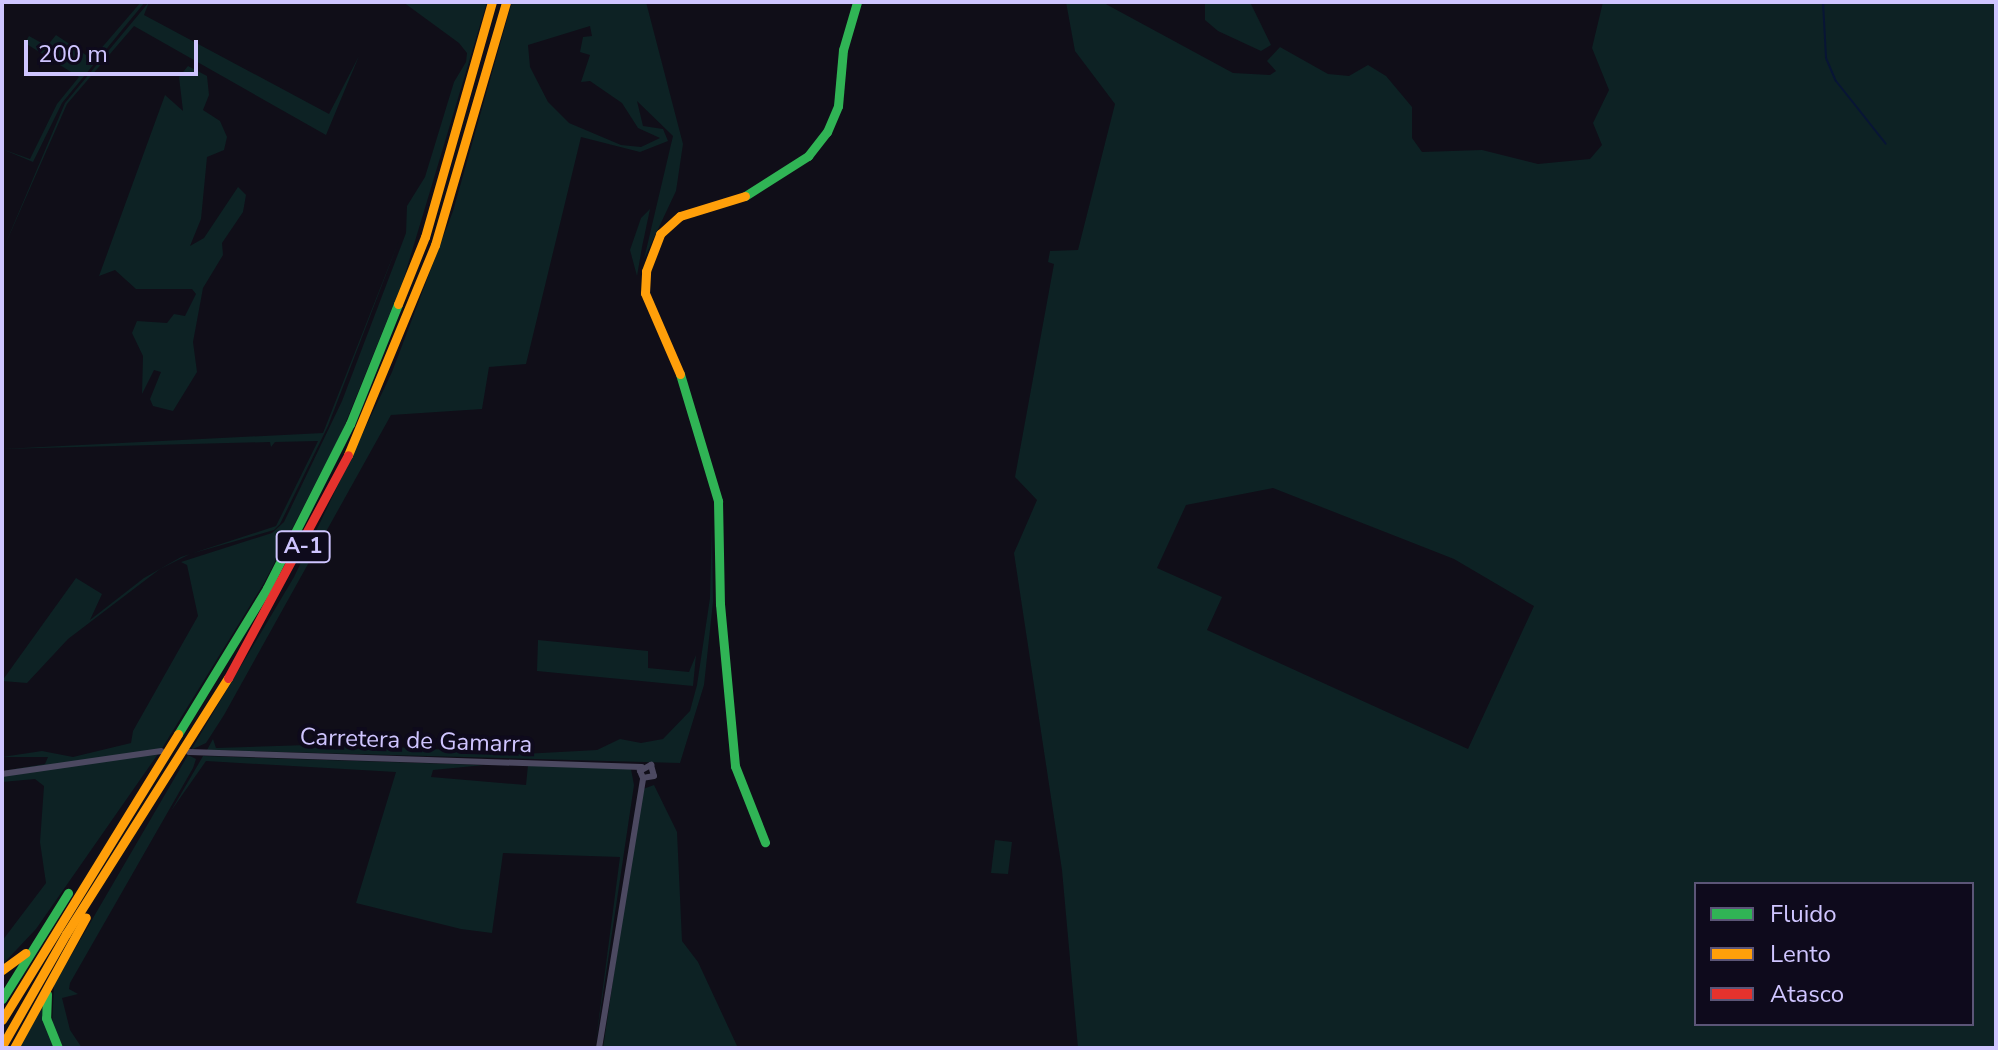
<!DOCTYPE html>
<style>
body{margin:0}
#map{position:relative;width:1998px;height:1050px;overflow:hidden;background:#100e18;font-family:"Nunito Sans",sans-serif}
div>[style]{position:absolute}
.green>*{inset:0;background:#0d2224}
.stream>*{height:2px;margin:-1px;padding:0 1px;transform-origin:1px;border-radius:1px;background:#081535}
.street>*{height:6px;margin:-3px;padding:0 3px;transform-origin:3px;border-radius:3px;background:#4c4961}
.fast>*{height:9px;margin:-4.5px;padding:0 4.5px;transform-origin:4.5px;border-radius:4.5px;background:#30b455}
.slow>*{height:9px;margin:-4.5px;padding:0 4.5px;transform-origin:4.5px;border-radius:4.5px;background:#ff9f0a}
.jam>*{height:9px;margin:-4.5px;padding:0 4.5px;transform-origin:4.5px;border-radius:4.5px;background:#e5322d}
span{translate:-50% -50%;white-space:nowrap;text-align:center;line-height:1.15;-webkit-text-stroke:8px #0e0a1c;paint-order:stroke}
.shield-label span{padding:2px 6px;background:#0e0a1c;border:2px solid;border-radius:6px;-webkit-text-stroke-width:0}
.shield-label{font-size:22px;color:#cfc5ff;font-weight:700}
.street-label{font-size:24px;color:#cfc5ff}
.frame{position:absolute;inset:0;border:4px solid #cfc5ff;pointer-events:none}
.legend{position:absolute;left:1694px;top:882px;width:280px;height:144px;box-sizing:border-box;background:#0e0a1c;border:2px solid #5b5577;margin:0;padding:10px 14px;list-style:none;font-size:24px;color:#cfc5ff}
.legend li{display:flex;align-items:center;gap:16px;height:40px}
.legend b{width:40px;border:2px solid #5b5577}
.scale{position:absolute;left:24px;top:40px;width:174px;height:36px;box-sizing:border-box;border:4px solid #cfc5ff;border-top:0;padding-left:10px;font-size:24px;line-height:28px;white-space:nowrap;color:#cfc5ff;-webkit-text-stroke:6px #0e0a1c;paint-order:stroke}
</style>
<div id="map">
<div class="green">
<i style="clip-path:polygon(141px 2px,145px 2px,62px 103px,33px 162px,2px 149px,30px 159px,57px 104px,79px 77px,25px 43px,29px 36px,47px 46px,56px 35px,92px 59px)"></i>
<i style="clip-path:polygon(149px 2px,144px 15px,329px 114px,359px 56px,326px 135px,134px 26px,67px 104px,2px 252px,65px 103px)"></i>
<i style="clip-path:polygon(403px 2px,487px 2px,403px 281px,341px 434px,264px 583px,161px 750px,2px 771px,45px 764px,48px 757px,2px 757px,42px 751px,73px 757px,131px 743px,133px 731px,198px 616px,187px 565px,181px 562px,272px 533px,284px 522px,342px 401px,406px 233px,407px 206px,425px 177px,454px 82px,466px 62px,467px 53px,459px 43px)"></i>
<i style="clip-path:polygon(evenodd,512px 2px,646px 2px,683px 144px,676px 191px,644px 259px,673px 136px,637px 101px,643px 126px,663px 129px,668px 141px,640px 152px,581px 137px,526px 364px,489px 367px,482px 409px,391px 415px,224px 715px,206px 743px,191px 750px,294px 577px,392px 372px,453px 211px,512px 2px,590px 26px,592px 36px,583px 37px,580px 52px,590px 55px,581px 82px,590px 81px,622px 103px,638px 128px,660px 138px,641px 147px,621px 145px,569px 123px,548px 102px,530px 67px,528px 45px,590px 26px)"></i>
<i style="clip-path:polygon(evenodd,1066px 2px,1102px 2px,1233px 73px,1270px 75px,1276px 71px,1267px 61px,1280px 47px,1328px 74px,1349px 76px,1368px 65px,1386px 76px,1412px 107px,1412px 138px,1422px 152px,1482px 150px,1538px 164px,1590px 159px,1602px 145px,1593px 123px,1609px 90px,1592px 48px,1603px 2px,1996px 2px,1996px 1048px,1078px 1048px,1062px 870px,1014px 553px,1037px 500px,1015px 477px,1054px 264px,1048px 262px,1050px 251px,1078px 250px,1115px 104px,1075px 51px,1066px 2px,1273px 488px,1454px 559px,1534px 606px,1468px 749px,1207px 630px,1222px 597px,1157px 568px,1186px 505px,1273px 488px,1066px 2px,1696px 884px,1972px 884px,1972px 1024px,1696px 1024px,1696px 884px)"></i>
<i style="clip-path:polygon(1205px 2px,1250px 2px,1271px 45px,1261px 51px,1218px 31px,1205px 20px)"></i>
<i style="clip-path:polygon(188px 66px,207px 76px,209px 95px,203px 110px,220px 121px,227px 137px,224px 150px,207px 157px,201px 219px,190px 246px,204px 238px,238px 187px,246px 195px,243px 212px,222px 243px,223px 255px,203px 288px,193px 342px,197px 372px,173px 411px,153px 406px,150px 399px,161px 372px,154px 370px,142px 394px,143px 356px,132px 333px,137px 321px,167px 323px,174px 314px,185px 316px,196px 294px,192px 289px,136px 289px,115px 270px,99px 276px,165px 95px,183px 111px,179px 77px)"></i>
<i style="clip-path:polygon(650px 209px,642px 247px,637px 276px,630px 250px,641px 218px)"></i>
<i style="clip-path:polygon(400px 238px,328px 426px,280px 524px,274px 530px,190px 554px,160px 569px,68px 639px,27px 683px,2px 681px,76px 578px,102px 594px,90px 620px,144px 578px,181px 557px,276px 526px,318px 441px,275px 442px,271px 447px,270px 442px,2px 449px,323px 433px)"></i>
<i style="clip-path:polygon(712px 522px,713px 602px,704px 685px,680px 763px,207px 750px,213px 739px,216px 748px,339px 744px,523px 754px,597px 750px,620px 739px,641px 743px,663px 739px,690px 711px,697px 685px,710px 598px)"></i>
<i style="clip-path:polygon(538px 640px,648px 651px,648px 668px,689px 672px,696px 655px,693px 686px,537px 671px)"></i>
<i style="clip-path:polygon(158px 754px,36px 929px,2px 965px,2px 941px,46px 883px,40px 842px,44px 786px,35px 779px,2px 782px,2px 775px)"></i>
<i style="clip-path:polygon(188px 755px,196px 759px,193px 768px,70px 983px,69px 989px,78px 994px,62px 998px,70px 1030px,82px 1048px,64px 1048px,52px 1027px,54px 985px)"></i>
<i style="clip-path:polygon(203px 756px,484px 765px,433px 770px,431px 777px,526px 785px,528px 765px,631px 769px,634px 785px,595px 1048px,620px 857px,503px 853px,492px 933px,461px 929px,356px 903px,396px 772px,206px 761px,171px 811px)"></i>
<i style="clip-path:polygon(654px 785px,677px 832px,682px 941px,698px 962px,738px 1048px,603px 1048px,640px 797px,643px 789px)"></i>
<i style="clip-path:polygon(995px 840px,1012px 842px,1008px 874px,991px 873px)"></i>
<i style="clip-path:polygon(42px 1005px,56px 1048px,19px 1048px)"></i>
</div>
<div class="stream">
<i style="left:1823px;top:2px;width:56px;rotate:86.9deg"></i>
<i style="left:1826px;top:58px;width:25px;rotate:67deg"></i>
<i style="left:1836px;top:81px;width:80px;rotate:51.6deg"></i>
</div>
<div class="street">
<i style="left:189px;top:752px;width:453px;rotate:1.9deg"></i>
<i style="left:2px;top:774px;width:161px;rotate:-8.2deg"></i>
<i style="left:599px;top:1048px;width:274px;rotate:-80.7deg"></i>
<i style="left:643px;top:778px;width:8px;rotate:-113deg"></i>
<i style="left:640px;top:771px;width:13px;rotate:-29deg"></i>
<i style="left:651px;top:765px;width:11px;rotate:75deg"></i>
<i style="left:654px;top:776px;width:11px;rotate:170deg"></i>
</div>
<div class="fast">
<i style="left:745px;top:196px;width:75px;rotate:-32.4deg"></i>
<i style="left:808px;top:156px;width:31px;rotate:-52deg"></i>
<i style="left:827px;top:132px;width:28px;rotate:-67deg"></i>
<i style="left:838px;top:106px;width:56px;rotate:-84.9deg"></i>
<i style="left:843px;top:50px;width:50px;rotate:-73.7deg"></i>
<i style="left:680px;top:374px;width:133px;rotate:73.3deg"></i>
<i style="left:718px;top:501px;width:103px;rotate:88.9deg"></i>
<i style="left:720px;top:604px;width:163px;rotate:84.7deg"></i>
<i style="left:735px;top:766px;width:82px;rotate:68.5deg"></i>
<i style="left:178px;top:734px;width:171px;rotate:-58.6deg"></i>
<i style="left:267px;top:588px;width:184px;rotate:-63.2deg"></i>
<i style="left:350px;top:424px;width:129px;rotate:-68.2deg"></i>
<i style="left:47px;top:994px;width:24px;rotate:92deg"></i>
<i style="left:46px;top:1018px;width:32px;rotate:68deg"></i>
<i style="left:2px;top:999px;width:125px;rotate:-58.1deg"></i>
</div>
<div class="slow">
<i style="left:398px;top:304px;width:72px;rotate:-68.1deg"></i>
<i style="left:425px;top:237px;width:244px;rotate:-74.1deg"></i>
<i style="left:680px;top:374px;width:88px;rotate:-113.4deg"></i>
<i style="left:645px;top:293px;width:22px;rotate:-87deg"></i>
<i style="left:646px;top:271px;width:40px;rotate:-69deg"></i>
<i style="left:660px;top:234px;width:27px;rotate:-42deg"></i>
<i style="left:680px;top:216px;width:68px;rotate:-17.1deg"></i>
<i style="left:348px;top:455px;width:227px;rotate:-67.5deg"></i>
<i style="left:435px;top:245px;width:253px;rotate:-73.7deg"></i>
<i style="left:2px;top:970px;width:29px;rotate:-36deg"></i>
<i style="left:2px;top:1020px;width:336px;rotate:-58.4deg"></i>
<i style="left:2px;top:1046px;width:129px;rotate:-60.3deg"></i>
<i style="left:66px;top:934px;width:303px;rotate:-57.7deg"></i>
<i style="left:14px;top:1048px;width:149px;rotate:-61.2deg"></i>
</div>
<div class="jam">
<i style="left:228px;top:678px;width:253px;rotate:-61.7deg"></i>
</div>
<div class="shield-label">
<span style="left:303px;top:547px">A-1</span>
</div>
<div class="street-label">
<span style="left:416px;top:741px;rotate:2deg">Carretera de Gamarra</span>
</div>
<div class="frame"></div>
<ul class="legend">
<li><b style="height:10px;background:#30b455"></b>Fluido</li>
<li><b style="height:10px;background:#ff9f0a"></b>Lento</li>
<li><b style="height:10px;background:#e5322d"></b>Atasco</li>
</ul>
<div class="scale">200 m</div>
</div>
